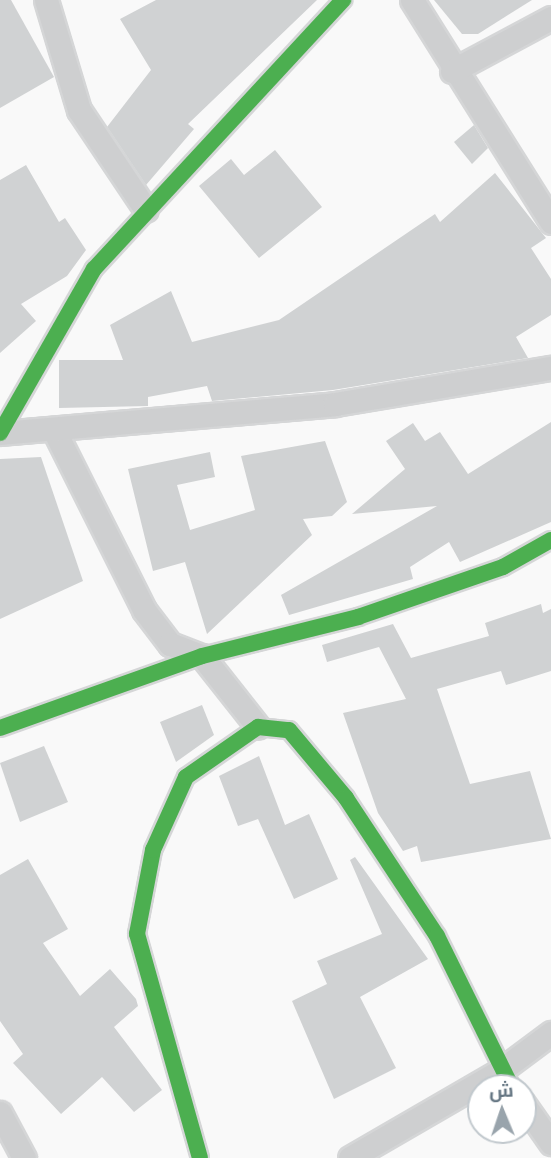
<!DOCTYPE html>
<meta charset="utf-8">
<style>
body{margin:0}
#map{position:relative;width:551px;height:1158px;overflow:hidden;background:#f9f9f9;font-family:"Asap Condensed",Cairo,sans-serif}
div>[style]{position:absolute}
.building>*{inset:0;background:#d0d2d3}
.roads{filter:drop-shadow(2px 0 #d5d6d7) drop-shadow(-2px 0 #d5d6d7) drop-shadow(0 2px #d5d6d7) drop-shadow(0 -2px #d5d6d7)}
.street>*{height:23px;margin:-11.5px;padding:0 11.5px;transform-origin:11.5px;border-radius:11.5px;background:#cecfd0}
.fast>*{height:16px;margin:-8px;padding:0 8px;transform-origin:8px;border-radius:8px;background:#4caf50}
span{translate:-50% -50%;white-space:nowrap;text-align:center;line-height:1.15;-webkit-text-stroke:7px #fff;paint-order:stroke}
.north{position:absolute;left:467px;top:1074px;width:70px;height:70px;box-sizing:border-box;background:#fff;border:2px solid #c1c8cd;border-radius:50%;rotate:358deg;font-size:19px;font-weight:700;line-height:28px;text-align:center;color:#657683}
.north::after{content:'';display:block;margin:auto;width:24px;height:32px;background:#99a4ac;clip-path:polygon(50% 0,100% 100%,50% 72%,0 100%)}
</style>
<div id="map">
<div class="building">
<i style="clip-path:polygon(0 0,11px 0,54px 77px,0 108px)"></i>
<i style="clip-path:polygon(156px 0,317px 0,188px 124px,194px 129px,146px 185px,107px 127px,151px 70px,120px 19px)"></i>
<i style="clip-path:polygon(434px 0,532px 0,478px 34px,462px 34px)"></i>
<i style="clip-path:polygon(474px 125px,488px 148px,472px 164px,454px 142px)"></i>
<i style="clip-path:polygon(275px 150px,322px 207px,259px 258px,199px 186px,231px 159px,244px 175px)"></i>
<i style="clip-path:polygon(26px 165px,59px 222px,65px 218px,86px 250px,67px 276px,21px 304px,36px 321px,0 353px,0 180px)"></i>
<i style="clip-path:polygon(495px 173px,546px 238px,531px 248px,551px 279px,551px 315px,516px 337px,528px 358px,333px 390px,212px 401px,207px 386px,148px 397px,148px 406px,59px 408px,59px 360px,123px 360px,110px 325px,171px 291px,192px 342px,279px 320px,435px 214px,440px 222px)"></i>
<i style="clip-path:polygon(551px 422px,551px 522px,460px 562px,449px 542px,410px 567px,413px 579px,289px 615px,281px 595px,437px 506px,352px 514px,405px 469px,386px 441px,413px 423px,425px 441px,440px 432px,468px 474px)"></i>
<i style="clip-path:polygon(325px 441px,347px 502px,332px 516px,303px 519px,312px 535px,207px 634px,185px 562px,153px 571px,128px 469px,210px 452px,215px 477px,177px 485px,190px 530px,255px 510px,241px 456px)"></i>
<i style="clip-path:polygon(41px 457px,83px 581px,0 619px,0 459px)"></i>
<i style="clip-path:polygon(541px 604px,543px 613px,551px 609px,551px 671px,506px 685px,501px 671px,437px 689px,470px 784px,530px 771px,551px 839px,421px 862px,417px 846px,403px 851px,378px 813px,343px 713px,406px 699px,379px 647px,327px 662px,322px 645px,393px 624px,411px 658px,489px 636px,485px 623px)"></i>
<i style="clip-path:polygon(202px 705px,214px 735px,176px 762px,160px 722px)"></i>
<i style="clip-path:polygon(44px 746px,68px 802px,20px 822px,0 763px)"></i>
<i style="clip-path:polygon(259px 756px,285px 825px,309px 814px,338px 879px,294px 899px,258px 819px,238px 826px,219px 776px)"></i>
<i style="clip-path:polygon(355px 857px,428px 959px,360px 997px,396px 1068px,334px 1099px,292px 1001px,327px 984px,317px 961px,382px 934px,350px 860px)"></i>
<i style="clip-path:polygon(28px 859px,68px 929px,43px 943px,80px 996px,110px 969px,136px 999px,138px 1006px,114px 1027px,162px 1090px,134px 1112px,102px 1077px,61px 1114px,13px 1063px,23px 1054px,0 1021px,0 875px)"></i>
</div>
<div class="roads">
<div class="street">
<i style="left:46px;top:0;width:115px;rotate:73.3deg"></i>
<i style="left:79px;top:110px;width:120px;rotate:56.2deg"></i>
<i style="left:412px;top:0;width:262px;rotate:57.9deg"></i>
<i style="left:452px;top:71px;width:112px;rotate:-28.2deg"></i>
<i style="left:55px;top:432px;width:199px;rotate:63.4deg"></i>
<i style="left:144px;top:610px;width:43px;rotate:52.6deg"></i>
<i style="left:170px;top:644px;width:34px;rotate:21deg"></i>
<i style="left:202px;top:656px;width:90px;rotate:51.7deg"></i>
<i style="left:0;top:433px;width:336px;rotate:-4.9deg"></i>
<i style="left:335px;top:404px;width:219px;rotate:-9.5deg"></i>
<i style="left:523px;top:1103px;width:49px;rotate:55deg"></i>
<i style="left:0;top:1113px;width:51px;rotate:61.9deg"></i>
<i style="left:350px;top:1158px;width:173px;rotate:-30.1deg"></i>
<i style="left:500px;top:1071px;width:64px;rotate:-36.7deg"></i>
</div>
<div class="fast">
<i style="left:0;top:433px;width:189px;rotate:-60.2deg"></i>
<i style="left:94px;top:269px;width:367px;rotate:-47.2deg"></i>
<i style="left:0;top:728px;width:214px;rotate:-19.6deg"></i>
<i style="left:202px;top:656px;width:161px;rotate:-14deg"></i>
<i style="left:358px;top:617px;width:153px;rotate:-19deg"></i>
<i style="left:503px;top:567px;width:55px;rotate:-29.4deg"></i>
<i style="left:200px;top:1158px;width:233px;rotate:-105.7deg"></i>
<i style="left:137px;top:934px;width:86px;rotate:-79.2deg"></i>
<i style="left:153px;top:850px;width:80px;rotate:-65.7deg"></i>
<i style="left:186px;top:777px;width:88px;rotate:-34.8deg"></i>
<i style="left:258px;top:727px;width:31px;rotate:6deg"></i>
<i style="left:289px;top:730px;width:89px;rotate:50deg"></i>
<i style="left:346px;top:798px;width:165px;rotate:56.6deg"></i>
<i style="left:437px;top:936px;width:169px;rotate:63.7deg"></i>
</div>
</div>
<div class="north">ش</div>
</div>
